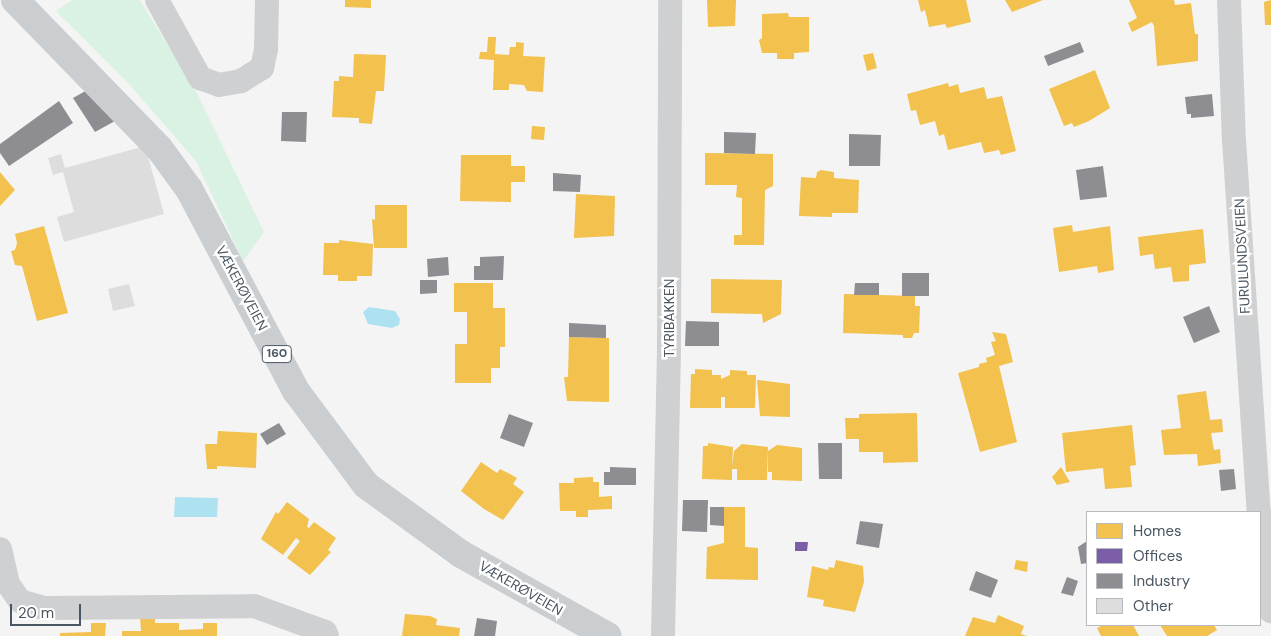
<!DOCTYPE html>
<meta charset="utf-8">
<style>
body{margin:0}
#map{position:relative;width:1271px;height:636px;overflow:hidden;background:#f4f4f4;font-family:"DM Sans",sans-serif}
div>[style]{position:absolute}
.green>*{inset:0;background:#d9f2e3}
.water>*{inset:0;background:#aee2f0}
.homes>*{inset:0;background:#f2c14e}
.offices>*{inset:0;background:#7b5ea7}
.industry>*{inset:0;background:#8d8d92}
.building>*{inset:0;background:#ddddde}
.minor>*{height:24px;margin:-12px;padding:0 12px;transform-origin:12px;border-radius:12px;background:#ced0d2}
.major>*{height:28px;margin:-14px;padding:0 14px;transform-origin:14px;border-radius:14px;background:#caced1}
span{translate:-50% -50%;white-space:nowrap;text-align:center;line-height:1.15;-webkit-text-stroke:5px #fff;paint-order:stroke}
.shield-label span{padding:1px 4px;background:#fff;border:1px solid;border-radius:4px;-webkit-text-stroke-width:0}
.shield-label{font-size:12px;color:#4a5661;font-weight:700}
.street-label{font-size:14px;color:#4a5661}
.legend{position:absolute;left:1086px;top:511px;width:175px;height:115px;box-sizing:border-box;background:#fff;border:1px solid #b7bbc0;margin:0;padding:6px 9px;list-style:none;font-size:15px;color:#4a5661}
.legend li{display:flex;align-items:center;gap:10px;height:25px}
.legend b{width:25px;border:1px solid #b7bbc0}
.scale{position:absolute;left:10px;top:604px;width:71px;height:22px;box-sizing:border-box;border:2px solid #4a5661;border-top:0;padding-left:6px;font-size:15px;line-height:18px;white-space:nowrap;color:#4a5661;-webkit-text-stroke:4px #fff;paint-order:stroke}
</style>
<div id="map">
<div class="green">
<i style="clip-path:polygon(72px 0,140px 0,197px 93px,264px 232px,243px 261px,196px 161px,129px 84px,56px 11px)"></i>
</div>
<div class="water">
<i style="clip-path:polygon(369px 307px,395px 311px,400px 319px,399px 325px,392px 328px,368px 324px,363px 312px)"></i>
<i style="clip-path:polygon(175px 497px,218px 498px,217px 517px,174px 517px)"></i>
</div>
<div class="homes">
<i style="clip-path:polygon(345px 0,371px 0,371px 8px,345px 7px)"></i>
<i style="clip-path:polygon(707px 0,736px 0,735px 26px,708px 27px)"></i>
<i style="clip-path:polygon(918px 0,966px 0,971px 22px,947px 28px,945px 24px,929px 27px,925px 10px,921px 12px)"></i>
<i style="clip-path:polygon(1005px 0,1043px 0,1012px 12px)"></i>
<i style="clip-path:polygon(1129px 0,1174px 0,1175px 5px,1191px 3px,1195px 34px,1198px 34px,1198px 61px,1157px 66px,1154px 26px,1152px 22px,1132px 32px,1128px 23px,1137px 18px)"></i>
<i style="clip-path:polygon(1271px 0,1271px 25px,1265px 25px,1264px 2px)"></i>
<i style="clip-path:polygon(788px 13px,789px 17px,809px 17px,809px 52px,794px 53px,794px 59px,777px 59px,777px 53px,762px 53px,759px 40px,762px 38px,762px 14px)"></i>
<i style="clip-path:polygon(488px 37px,496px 37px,495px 54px,509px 55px,510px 47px,516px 47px,516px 42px,524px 43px,523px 56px,545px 57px,543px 92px,527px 91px,524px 85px,509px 84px,509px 90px,493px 90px,494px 60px,479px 59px,480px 52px,487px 52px)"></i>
<i style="clip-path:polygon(873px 53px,877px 68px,867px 71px,863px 55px)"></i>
<i style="clip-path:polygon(354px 54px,386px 55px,384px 91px,376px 91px,372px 124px,359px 123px,359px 118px,332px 117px,334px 81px,339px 81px,339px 76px,353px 77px)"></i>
<i style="clip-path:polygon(1095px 70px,1110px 108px,1089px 121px,1074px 127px,1072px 123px,1064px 126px,1049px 89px)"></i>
<i style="clip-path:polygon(948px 83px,949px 87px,958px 84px,960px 93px,984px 87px,987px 99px,1002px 96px,1016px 151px,1001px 155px,999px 150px,984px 153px,981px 142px,948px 150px,944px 134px,939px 136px,935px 121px,920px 125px,916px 110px,911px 111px,907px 94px)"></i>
<i style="clip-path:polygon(532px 126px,545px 127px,544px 140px,531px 139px)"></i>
<i style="clip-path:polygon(705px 153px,773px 154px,773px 186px,765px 190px,764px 245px,734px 245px,734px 235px,742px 235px,742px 198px,736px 197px,737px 185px,705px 185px)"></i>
<i style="clip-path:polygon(461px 155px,511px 155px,511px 166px,525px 166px,525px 182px,511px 182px,511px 202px,460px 201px)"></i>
<i style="clip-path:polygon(821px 170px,834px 172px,834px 178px,859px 180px,858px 213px,832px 213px,832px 217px,799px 216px,801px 177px,816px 178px,817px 172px)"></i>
<i style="clip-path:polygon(0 172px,15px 190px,0 206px)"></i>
<i style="clip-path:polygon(576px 194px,615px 196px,614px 236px,574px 238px)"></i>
<i style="clip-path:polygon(375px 205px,407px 205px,407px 248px,374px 248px,372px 219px,375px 220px)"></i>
<i style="clip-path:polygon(1072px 225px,1073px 232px,1110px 226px,1114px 270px,1098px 273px,1097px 266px,1059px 272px,1053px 228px)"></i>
<i style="clip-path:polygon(44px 226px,68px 313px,37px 321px,22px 266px,15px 265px,11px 251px,15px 250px,17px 243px,15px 234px)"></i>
<i style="clip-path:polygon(1203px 229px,1206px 263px,1189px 265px,1189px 281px,1173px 282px,1171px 267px,1155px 269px,1153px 254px,1140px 256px,1138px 237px)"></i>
<i style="clip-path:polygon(339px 240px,373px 244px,372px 276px,357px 276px,357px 281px,338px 281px,338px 275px,323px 275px,324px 243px,339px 243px)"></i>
<i style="clip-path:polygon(711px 279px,782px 280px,781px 314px,763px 323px,762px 314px,711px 313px)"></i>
<i style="clip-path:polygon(454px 283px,493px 283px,493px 308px,505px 308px,505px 347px,500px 347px,500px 368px,491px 368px,491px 383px,455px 383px,455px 344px,467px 344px,467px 312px,454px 312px)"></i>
<i style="clip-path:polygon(844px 294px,915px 296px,915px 306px,920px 306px,919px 333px,914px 333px,912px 338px,903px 338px,903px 335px,843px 333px)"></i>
<i style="clip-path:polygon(992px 332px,1006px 334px,1013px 362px,999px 366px,1017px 442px,980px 452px,958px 373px,979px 367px,979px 364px,987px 362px,986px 358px,995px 355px,991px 342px,996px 341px)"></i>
<i style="clip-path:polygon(569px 337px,609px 338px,609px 402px,567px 401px,564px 377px,568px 377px)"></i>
<i style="clip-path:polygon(695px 369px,712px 370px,712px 375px,721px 375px,721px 379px,730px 375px,730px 370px,747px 371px,747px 375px,756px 375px,755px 408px,725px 408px,725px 397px,721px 397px,721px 408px,690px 408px,691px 374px,695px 374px)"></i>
<i style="clip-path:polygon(757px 380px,790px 384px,790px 417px,760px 416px)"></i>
<i style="clip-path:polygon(1206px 391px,1210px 420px,1222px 419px,1223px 432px,1211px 433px,1214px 450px,1220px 449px,1221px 463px,1198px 466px,1197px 454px,1164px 455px,1161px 430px,1181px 428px,1177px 395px)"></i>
<i style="clip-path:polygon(917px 413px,918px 462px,883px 463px,883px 452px,859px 452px,859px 439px,846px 439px,845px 418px,859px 418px,859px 414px)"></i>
<i style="clip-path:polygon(1132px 425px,1136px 465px,1130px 466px,1132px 487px,1105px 489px,1103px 468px,1066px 472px,1062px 433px)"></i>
<i style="clip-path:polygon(218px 431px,257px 433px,256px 468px,217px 466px,217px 469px,207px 469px,205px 444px,217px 444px)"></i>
<i style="clip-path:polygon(708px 443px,733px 447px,732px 467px,734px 451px,742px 444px,768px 447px,767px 480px,737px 480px,737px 469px,732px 469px,732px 480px,702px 479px,703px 446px,708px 446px)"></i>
<i style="clip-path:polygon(777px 445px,802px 448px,802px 481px,772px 480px,772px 472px,768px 472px,768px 451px)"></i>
<i style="clip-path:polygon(481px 462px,497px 473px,500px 469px,510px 474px,517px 478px,513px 484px,524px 492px,503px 520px,484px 509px,461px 491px)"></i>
<i style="clip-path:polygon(1061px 467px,1070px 482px,1057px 485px,1052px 477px)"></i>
<i style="clip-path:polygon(593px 477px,593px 482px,599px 482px,599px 497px,612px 496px,612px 509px,588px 510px,588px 517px,576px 517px,576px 511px,560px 511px,559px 483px,574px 483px,574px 478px)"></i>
<i style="clip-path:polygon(287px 502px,309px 519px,307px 527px,309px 528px,314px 522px,336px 538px,328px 550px,331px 552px,310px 575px,287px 558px,300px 541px,296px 538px,283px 555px,261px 539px,276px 512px,278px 514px)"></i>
<i style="clip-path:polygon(724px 507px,745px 507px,745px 547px,758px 548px,758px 580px,706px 579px,707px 547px,724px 543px)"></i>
<i style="clip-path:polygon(836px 560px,863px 566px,864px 582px,855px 612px,823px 606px,824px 600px,807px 597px,812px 566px,828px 570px,829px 567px,834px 568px)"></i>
<i style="clip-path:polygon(1016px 560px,1028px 562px,1027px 572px,1014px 569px)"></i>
<i style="clip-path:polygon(405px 614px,430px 616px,437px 619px,436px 625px,460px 628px,459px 636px,402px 636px)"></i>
<i style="clip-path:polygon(998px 615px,1024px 626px,1021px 634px,1027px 636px,965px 636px,973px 617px,995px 623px)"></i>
<i style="clip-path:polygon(140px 616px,155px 616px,155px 623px,179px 623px,179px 630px,203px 629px,203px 623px,217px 623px,217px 636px,122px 636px,122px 631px,141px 631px)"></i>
<i style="clip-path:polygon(91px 623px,106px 623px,105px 636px,60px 636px,60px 633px,91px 632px)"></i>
<i style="clip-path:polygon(1103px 625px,1133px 625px,1139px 636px,1101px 636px,1097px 628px)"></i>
<i style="clip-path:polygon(1160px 625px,1214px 625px,1217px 630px,1207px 636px,1167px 636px)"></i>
</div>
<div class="offices">
<i style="clip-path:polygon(795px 542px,808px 542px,807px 551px,795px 551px)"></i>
</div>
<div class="industry">
<i style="clip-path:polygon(1080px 42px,1084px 52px,1048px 66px,1044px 56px)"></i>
<i style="clip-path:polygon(89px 89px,115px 121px,95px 132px,73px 98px)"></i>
<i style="clip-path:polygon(1212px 94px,1214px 116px,1191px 118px,1191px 114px,1187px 114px,1185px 97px)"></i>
<i style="clip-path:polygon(59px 101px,73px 123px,9px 166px,0 153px,0 144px)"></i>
<i style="clip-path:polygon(282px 112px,307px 112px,306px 142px,281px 141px)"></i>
<i style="clip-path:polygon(724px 132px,756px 133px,755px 154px,724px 153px)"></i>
<i style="clip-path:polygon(849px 134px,881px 135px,880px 166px,849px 166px)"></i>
<i style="clip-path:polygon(1103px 166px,1107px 197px,1080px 200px,1076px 170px)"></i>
<i style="clip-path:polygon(553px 173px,581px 175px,580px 192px,553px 191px)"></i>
<i style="clip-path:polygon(504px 256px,503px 280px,474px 280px,474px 266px,480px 266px,480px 257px)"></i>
<i style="clip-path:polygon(448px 257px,449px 275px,428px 277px,427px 259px)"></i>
<i style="clip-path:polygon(902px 273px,929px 273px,929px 296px,902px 296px)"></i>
<i style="clip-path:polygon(420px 280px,437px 280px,437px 293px,420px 294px)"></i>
<i style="clip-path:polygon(855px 283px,879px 283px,879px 295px,854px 295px)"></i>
<i style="clip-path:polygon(1209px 306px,1220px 332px,1194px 343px,1183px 317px)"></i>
<i style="clip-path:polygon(686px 321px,719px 322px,719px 346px,685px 346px)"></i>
<i style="clip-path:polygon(569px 323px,606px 325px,606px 338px,569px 337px)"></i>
<i style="clip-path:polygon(509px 414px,533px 423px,524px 447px,500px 438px)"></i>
<i style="clip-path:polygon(279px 423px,286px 434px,267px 445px,260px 434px)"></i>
<i style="clip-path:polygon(818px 443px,842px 443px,842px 479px,819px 479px)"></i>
<i style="clip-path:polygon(610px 467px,636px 468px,636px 485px,604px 485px,604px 472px,610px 472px)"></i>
<i style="clip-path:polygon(1234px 469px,1236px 489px,1221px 491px,1219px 470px)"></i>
<i style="clip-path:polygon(683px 500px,708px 500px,707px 532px,682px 531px)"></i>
<i style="clip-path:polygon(710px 507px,724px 507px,724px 526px,710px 525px)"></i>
<i style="clip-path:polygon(860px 521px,883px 524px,879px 548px,856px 544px)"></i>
<i style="clip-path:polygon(1087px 541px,1087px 563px,1081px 564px,1078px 547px)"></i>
<i style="clip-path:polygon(976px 571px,998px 580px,991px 598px,969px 590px)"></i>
<i style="clip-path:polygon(1067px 577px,1078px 581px,1073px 596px,1061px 593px)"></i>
<i style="clip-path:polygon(477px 618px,497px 621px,495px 636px,474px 636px)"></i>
</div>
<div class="building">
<i style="clip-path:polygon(145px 146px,164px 214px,64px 242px,57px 217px,74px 212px,63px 172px,53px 175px,48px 158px,61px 154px,65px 168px)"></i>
<i style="clip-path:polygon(129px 284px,135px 306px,113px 311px,108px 289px)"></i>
</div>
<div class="minor">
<i style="left:157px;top:0;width:89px;rotate:61.1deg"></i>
<i style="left:200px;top:78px;width:20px;rotate:20deg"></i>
<i style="left:219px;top:85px;width:22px;rotate:-10deg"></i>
<i style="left:241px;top:81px;width:25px;rotate:-32deg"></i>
<i style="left:262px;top:68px;width:19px;rotate:-78deg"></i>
<i style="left:266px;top:49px;width:49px;rotate:-88.8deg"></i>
<i style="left:1229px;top:0;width:140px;rotate:88deg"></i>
<i style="left:1234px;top:140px;width:373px;rotate:86.2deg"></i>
<i style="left:1260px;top:515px;width:97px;rotate:83.5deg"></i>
<i style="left:0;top:549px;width:36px;rotate:77deg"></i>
<i style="left:8px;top:584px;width:21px;rotate:55deg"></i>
<i style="left:20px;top:601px;width:26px;rotate:16deg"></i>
<i style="left:45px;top:608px;width:209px;rotate:-0.5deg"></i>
<i style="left:254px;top:606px;width:76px;rotate:20.1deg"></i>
<i style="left:325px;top:632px;width:4px;rotate:63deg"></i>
<i style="left:663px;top:636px;width:286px;rotate:-88.8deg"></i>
<i style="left:669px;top:350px;width:350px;rotate:-89.8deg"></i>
</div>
<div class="major">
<i style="left:15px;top:0;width:206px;rotate:45.8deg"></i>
<i style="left:159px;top:148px;width:51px;rotate:53.8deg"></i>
<i style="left:189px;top:189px;width:229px;rotate:62.1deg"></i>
<i style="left:296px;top:391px;width:117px;rotate:53.3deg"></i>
<i style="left:366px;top:485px;width:117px;rotate:36deg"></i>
<i style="left:461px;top:554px;width:168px;rotate:29.2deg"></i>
</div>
<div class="shield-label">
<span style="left:277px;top:354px">160</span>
</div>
<div class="street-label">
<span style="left:1242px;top:256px;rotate:-93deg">FURULUNDSVEIEN</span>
<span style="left:242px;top:288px;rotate:62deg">VÆKERØVEIEN</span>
<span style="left:669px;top:318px;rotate:-90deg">TYRIBAKKEN</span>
<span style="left:521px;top:588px;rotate:30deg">VÆKERØVEIEN</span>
</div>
<ul class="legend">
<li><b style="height:14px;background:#f2c14e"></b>Homes</li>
<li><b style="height:14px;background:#7b5ea7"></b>Offices</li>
<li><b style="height:14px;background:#8d8d92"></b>Industry</li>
<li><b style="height:14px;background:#ddddde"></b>Other</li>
</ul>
<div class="scale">20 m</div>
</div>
